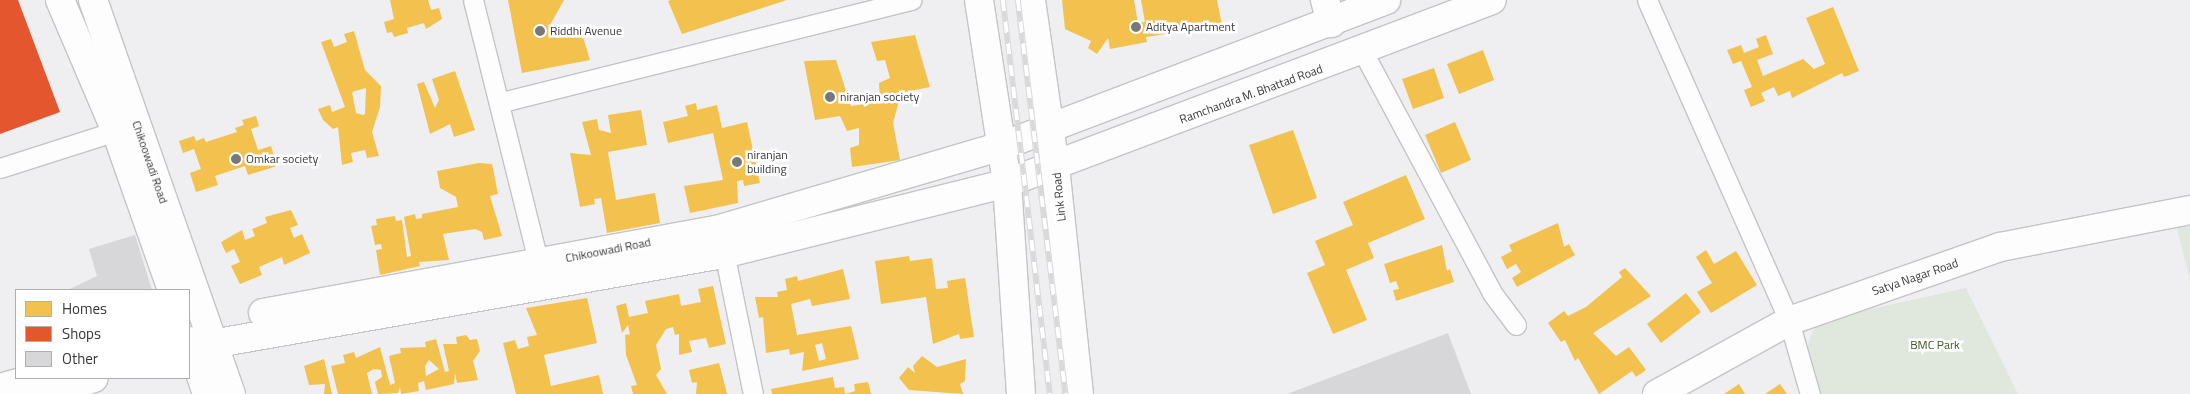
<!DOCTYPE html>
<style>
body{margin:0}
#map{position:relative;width:2190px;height:394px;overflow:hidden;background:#efeff2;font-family:"Titillium Web",sans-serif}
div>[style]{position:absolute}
.green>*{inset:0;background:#e0e7dc}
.homes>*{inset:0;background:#f2c14e}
.shops>*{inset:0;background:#e4572e}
.building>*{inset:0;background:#d7d7d9}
.roads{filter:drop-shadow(1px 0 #c4c4c6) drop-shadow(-1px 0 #c4c4c6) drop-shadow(0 1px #c4c4c6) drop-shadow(0 -1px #c4c4c6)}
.street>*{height:19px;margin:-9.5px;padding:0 9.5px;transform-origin:9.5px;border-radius:9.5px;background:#fdfdfd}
.secondary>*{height:28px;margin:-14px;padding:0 14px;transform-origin:14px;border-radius:14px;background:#fdfdfd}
.primary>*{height:28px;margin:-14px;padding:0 14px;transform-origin:14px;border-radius:14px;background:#fdfdfd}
.rail>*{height:5.5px;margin-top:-2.75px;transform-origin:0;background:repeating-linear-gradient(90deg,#fff 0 11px,#d9d9da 0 22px);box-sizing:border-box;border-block:1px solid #d9d9da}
.dots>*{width:14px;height:14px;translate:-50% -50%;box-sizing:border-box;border:2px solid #fff;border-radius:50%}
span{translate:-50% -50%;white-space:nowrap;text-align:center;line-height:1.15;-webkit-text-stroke:5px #fff;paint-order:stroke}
.poi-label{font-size:12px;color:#38383a}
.left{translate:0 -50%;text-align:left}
.street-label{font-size:12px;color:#38383a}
.park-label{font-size:12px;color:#405a28}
.legend{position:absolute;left:15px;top:289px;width:175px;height:90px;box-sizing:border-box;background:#fff;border:1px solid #afafb0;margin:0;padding:6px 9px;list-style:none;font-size:15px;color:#38383a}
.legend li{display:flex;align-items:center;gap:10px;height:25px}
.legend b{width:25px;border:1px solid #afafb0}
</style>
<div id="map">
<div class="green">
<i style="clip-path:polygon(2190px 223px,2190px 279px,2176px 226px)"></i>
<i style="clip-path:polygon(1966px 288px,2018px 394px,1818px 394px,1805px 353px,1813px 330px,1826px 319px)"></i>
</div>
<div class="homes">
<i style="clip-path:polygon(390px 0,428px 0,431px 10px,439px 8px,442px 19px,426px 29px,424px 23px,407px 28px,408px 33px,394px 37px,392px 32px,387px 33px,384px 22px,394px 19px)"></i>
<i style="clip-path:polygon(508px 0,564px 0,550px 25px,583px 37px,590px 60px,522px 73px)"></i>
<i style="clip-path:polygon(787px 0,682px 34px,668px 1px,671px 0)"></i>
<i style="clip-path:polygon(1062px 0,1134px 0,1138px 23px,1145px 22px,1141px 0,1217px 0,1222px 25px,1146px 37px,1147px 42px,1110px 49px,1108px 38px,1097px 54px,1088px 48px,1091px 41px,1065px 29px)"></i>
<i style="clip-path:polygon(1833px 7px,1859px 71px,1844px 77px,1842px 73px,1792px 98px,1790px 91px,1778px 96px,1774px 87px,1761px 93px,1765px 101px,1751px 107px,1744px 90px,1752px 87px,1741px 61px,1733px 64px,1727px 50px,1741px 45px,1744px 53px,1759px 47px,1756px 39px,1766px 35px,1773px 54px,1757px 60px,1763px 76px,1803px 59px,1814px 69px,1825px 64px,1806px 18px)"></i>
<i style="clip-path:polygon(evenodd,354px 31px,365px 70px,381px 86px,380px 107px,372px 132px,379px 156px,367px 158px,365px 150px,351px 153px,353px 162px,342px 165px,338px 127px,333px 129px,323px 120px,318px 109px,330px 105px,332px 112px,345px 107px,321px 42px,331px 39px,334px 47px,347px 42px,344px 34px,354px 31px,366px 88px,365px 114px,363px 115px,356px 113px,352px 92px,366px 88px)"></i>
<i style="clip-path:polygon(915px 35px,930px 87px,901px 93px,893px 123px,900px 160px,852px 167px,850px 148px,859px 145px,859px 128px,847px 131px,840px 116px,815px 120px,804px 61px,836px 60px,851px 106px,880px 102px,879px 83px,890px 78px,885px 60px,877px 61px,871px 42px)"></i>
<i style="clip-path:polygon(1483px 50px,1494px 80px,1459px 94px,1447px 64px)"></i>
<i style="clip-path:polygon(1434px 68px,1444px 98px,1413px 109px,1402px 79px)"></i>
<i style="clip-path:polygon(455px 71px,475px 130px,454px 137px,450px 124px,430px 134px,417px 84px,424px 82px,435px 108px,439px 100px,432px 79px)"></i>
<i style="clip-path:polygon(696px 103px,697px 110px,717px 105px,722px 128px,747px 122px,760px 183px,744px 186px,743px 180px,737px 181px,738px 203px,690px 213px,684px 186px,723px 180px,713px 133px,668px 143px,663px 122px,688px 116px,685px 106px)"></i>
<i style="clip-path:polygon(641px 110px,647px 145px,608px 152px,616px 200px,655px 193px,660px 223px,607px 233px,601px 198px,594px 199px,595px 204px,580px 207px,570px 153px,591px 155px,582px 122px,597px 119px,599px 130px,611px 133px,608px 115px)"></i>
<i style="clip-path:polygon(256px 116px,259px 126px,251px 129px,258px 150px,271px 146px,277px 166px,248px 175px,245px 166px,215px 176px,218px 185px,196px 192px,190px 173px,201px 169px,194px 149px,183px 153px,179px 141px,194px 136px,196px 141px,204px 138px,206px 142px,237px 132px,235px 128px,244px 125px,242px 120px)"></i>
<i style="clip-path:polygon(1455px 122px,1471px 160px,1441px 173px,1425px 135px)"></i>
<i style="clip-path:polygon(1293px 130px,1317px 198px,1273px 214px,1249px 145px)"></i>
<i style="clip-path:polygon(479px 163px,492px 164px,498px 194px,490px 196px,502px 236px,484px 240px,482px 232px,475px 229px,443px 234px,449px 260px,419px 262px,420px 266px,380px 275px,376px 250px,382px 249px,381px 244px,375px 245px,371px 226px,377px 225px,376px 219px,395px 216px,396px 221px,402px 220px,407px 257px,411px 256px,404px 217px,415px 214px,416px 219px,422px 218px,422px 214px,458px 207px,456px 197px,440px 188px,437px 171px)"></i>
<i style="clip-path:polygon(1406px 175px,1425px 219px,1368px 243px,1374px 258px,1346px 270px,1367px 320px,1333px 334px,1307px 273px,1325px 265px,1315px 241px,1353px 225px,1343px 202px)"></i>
<i style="clip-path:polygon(291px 210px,298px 225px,290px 228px,294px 238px,302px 234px,310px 253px,284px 265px,282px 257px,259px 267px,262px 275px,240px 284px,231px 266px,240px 262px,234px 249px,226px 253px,221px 242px,242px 230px,245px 240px,255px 236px,252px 229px,267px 223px,265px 217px)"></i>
<i style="clip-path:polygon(1558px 223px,1564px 247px,1569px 244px,1575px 255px,1517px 287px,1512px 278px,1521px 272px,1516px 264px,1507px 269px,1501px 257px,1512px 251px,1509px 245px)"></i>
<i style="clip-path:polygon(1442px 245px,1447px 271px,1450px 269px,1454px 282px,1396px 301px,1393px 290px,1399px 289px,1396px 281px,1390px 283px,1384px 264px)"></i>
<i style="clip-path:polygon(1706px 250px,1714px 264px,1736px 251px,1757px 285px,1711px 313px,1697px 292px,1712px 283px,1696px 257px)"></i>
<i style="clip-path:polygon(909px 256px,910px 261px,932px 258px,936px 289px,948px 288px,947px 281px,965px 278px,974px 337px,960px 339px,959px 334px,933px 344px,926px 297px,881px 304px,875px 261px)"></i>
<i style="clip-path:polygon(1625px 268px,1651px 296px,1593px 333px,1616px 356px,1629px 347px,1646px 370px,1636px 377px,1632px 371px,1599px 394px,1578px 358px,1575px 361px,1565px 340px,1561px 342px,1548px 323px,1564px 311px,1568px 316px,1586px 307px,1622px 277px,1619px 272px)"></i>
<i style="clip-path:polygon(evenodd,843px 269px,850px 299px,812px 306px,810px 299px,791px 304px,797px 335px,851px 326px,859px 359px,802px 371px,804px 352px,790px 355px,789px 349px,766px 353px,763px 317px,759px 318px,755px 297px,778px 297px,777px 292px,787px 290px,785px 279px,797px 276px,798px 281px,843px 269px,822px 343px,826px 359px,819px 361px,815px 345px,822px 343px)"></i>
<i style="clip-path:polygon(713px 286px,726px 344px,709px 348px,706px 338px,689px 341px,692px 352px,679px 355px,679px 334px,675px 335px,673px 327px,666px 329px,656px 345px,661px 369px,656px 375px,667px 394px,633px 394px,631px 386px,637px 385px,626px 355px,625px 335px,630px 334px,628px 325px,622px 333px,616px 306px,626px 303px,629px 317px,648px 313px,645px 301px,679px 294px,681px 306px,701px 302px,698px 289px)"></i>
<i style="clip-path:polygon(1686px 293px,1701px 312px,1661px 343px,1647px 324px)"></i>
<i style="clip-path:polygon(587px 298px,597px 343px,544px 355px,551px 386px,599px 375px,603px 394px,516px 394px,503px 343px,515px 340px,518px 349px,529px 346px,527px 337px,537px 335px,526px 308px)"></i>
<i style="clip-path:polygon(evenodd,466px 335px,470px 340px,477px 339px,480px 351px,473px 361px,478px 380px,457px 383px,455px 373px,454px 384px,426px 390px,424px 381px,418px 383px,419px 391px,401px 394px,400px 387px,398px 393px,378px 394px,375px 382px,382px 377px,381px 370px,374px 369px,367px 373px,372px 394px,338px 394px,331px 366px,345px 363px,343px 355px,354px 352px,356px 358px,380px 347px,390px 385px,395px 383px,389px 356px,401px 353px,400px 348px,426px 347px,425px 342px,436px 339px,445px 372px,449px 371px,443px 344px,457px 344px,456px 337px,466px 335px,429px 360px,439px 369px,426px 376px,425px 366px,429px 360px)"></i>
<i style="clip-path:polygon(922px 356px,937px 367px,966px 359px,965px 381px,960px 384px,963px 394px,909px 390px,899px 378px,908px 367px,915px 373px,913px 366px)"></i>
<i style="clip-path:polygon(324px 359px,332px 394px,324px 394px,325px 384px,309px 385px,304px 366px)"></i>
<i style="clip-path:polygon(719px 363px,727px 394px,696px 394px,697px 382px,692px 383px,689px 370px)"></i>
<i style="clip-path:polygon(833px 377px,835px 388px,844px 387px,845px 394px,772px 394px,771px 389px)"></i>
<i style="clip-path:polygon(868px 382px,871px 394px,845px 394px,855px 391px,854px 384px)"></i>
<i style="clip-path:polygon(1739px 384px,1745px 394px,1724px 394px)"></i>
<i style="clip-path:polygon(1780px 384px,1787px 394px,1765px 394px)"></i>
</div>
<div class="shops">
<i style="clip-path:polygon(0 0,18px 0,60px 112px,0 134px)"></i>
</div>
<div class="building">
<i style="clip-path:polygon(135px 235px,152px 290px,68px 290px,97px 276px,89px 249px)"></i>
<i style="clip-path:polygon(1448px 333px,1471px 394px,1287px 394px)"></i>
</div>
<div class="roads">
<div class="street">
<i style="left:473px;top:0;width:281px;rotate:76deg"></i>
<i style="left:1647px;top:0;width:351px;rotate:66.1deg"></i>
<i style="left:1789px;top:321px;width:76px;rotate:74deg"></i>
<i style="left:1363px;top:52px;width:273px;rotate:61.8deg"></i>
<i style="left:1492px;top:293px;width:40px;rotate:53deg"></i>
<i style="left:502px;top:102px;width:422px;rotate:-14deg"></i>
<i style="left:0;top:168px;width:122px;rotate:-17.7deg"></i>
<i style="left:722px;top:242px;width:155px;rotate:78.5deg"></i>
</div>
<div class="secondary">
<i style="left:60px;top:0;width:142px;rotate:66.9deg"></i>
<i style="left:116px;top:131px;width:169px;rotate:70.6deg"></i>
<i style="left:93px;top:0;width:417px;rotate:70.7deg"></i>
<i style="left:1325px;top:0;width:24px;rotate:75deg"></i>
<i style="left:263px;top:313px;width:465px;rotate:-10.4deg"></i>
<i style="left:720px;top:229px;width:294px;rotate:-16.4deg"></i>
<i style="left:1002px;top:146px;width:411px;rotate:-20.8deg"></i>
<i style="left:189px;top:341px;width:56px;rotate:71.2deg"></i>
<i style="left:189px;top:348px;width:542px;rotate:-9.98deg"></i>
<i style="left:723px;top:254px;width:293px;rotate:-14deg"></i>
<i style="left:1007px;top:183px;width:518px;rotate:-20.67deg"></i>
<i style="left:0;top:388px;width:35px;rotate:-16deg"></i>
<i style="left:42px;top:394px;width:54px;rotate:-17.1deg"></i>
<i style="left:1657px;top:394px;width:151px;rotate:-28.9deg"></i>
<i style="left:1789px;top:321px;width:224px;rotate:-19.3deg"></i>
<i style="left:2000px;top:247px;width:194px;rotate:-11deg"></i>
</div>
<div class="primary">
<i style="left:979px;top:0;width:185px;rotate:81.3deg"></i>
<i style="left:1007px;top:183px;width:211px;rotate:86.2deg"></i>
<i style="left:1031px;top:0;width:168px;rotate:81.8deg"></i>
<i style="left:1055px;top:166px;width:229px;rotate:84deg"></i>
</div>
</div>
<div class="rail">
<i style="left:1003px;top:0;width:397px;rotate:83.2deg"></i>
<i style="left:1018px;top:0;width:397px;rotate:83.1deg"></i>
</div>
<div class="dots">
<i style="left:1136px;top:27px;background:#78787a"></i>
<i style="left:540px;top:31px;background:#78787a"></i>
<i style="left:830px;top:97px;background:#78787a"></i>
<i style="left:236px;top:159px;background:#78787a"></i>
<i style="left:737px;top:162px;background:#78787a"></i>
</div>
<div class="poi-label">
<span class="left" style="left:1146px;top:27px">Aditya Apartment</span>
<span class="left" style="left:550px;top:31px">Riddhi Avenue</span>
<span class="left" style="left:840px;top:97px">niranjan society</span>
<span class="left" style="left:747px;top:162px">niranjan<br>building</span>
<span class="left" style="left:246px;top:159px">Omkar society</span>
</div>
<div class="street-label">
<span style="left:1251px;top:94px;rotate:-20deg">Ramchandra M. Bhattad Road</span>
<span style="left:150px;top:162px;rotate:71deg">Chikoowadi Road</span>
<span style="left:1059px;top:197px;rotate:-96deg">Link Road</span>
<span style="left:608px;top:250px;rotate:-11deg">Chikoowadi Road</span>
<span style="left:1915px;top:277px;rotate:-19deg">Satya Nagar Road</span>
</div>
<div class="park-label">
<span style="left:1935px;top:345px">BMC Park</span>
</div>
<ul class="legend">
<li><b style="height:14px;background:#f2c14e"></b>Homes</li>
<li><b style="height:14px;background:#e4572e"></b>Shops</li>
<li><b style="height:14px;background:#d7d7d9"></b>Other</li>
</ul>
</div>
